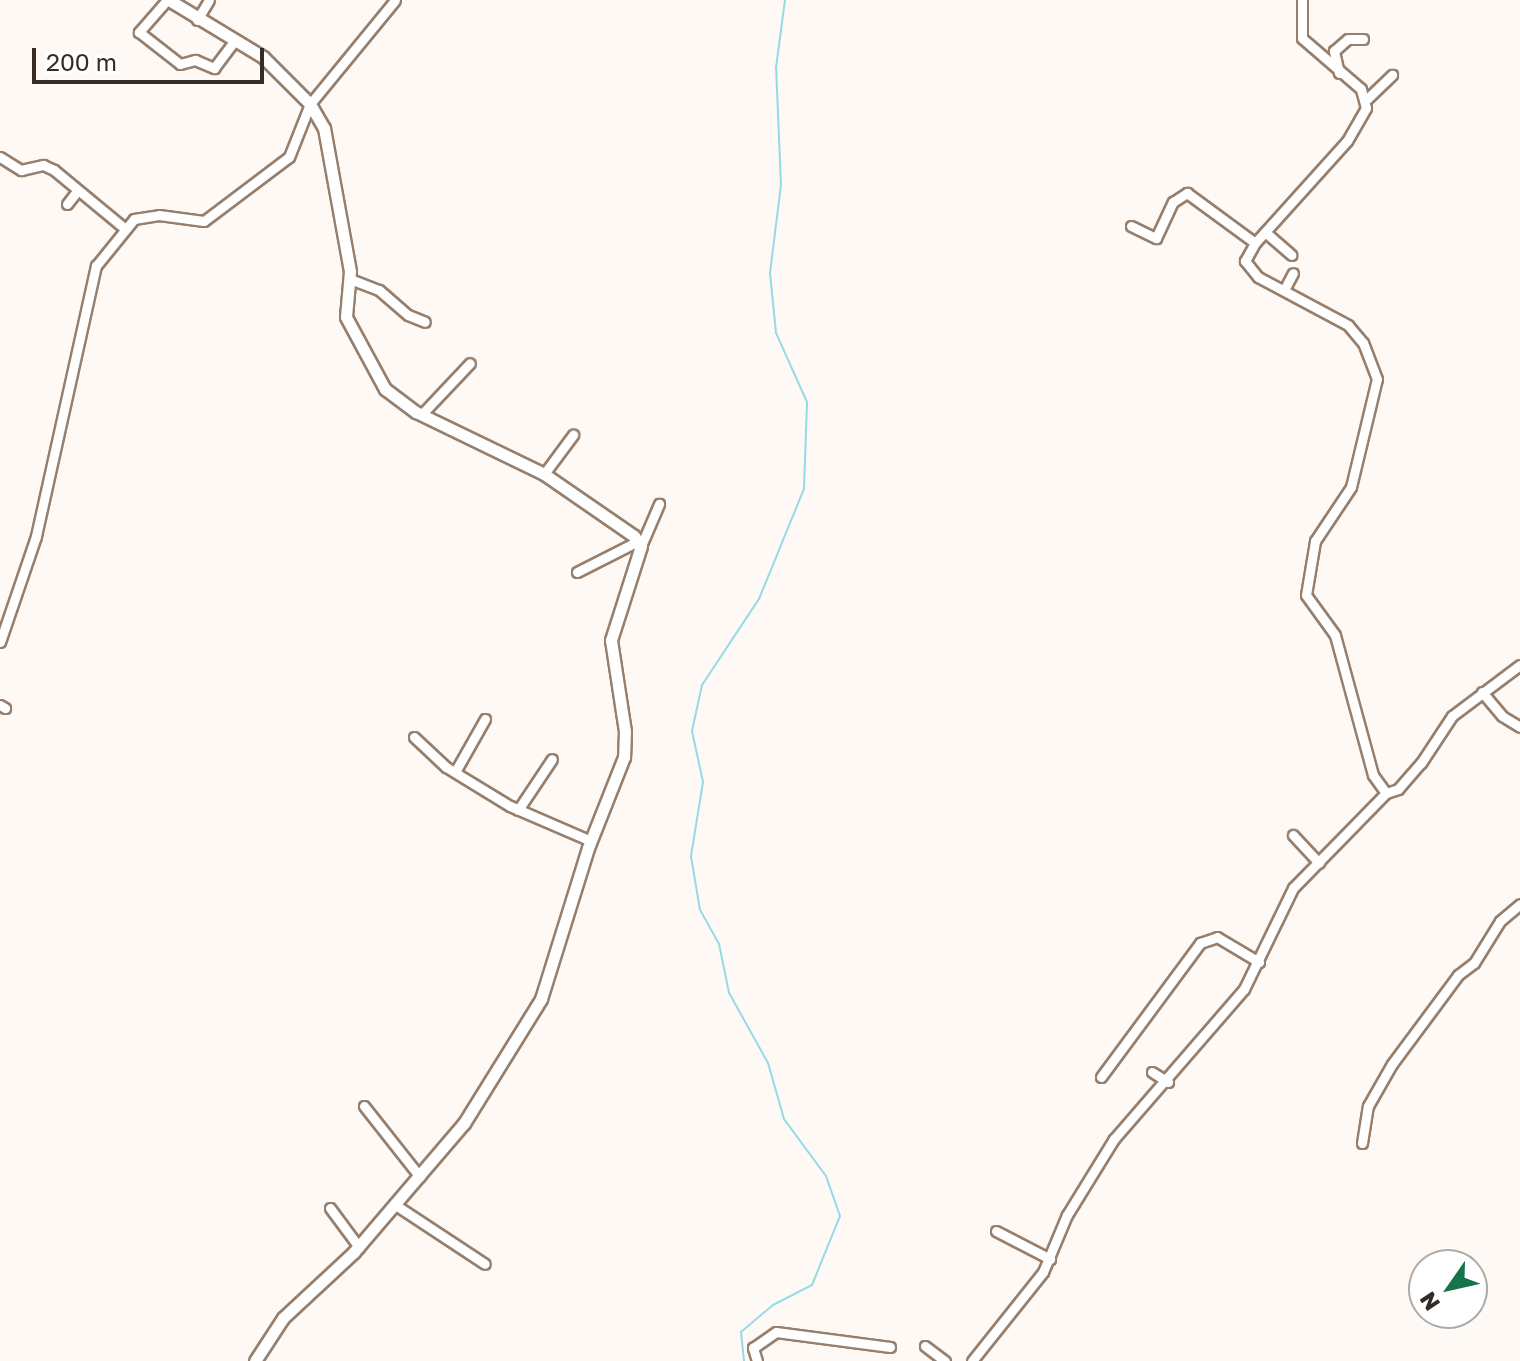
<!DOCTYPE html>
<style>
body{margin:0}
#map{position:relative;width:1520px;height:1361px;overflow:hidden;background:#fef9f5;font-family:"Golos Text",sans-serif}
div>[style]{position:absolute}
.stream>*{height:2px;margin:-1px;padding:0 1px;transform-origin:1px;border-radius:1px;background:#95dbe7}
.roads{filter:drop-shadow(2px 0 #967f6c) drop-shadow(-2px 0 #967f6c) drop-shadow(0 2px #967f6c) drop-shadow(0 -2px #967f6c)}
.minor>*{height:9px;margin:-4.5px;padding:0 4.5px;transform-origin:4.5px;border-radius:4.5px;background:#fff}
.tertiary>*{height:11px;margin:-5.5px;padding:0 5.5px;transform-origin:5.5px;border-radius:5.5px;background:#fff}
span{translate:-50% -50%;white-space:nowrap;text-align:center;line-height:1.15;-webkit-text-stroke:7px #fff;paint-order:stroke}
.north{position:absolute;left:1408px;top:1249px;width:80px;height:80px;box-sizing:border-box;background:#fff;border:2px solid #afaba7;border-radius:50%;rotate:236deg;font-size:22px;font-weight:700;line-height:32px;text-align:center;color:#362c24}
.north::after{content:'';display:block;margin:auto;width:28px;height:36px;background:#15744a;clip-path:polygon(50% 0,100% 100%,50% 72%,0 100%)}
.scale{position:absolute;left:32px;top:48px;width:232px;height:36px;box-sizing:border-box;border:4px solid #362c24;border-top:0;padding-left:10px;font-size:24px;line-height:28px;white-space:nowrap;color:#362c24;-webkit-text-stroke:6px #fff;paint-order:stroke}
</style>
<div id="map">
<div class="stream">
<i style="left:744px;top:1361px;width:29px;rotate:-96deg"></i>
<i style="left:741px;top:1332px;width:42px;rotate:-40.2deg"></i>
<i style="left:773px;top:1305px;width:44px;rotate:-27.1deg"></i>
<i style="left:812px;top:1285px;width:74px;rotate:-67.9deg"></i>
<i style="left:840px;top:1216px;width:42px;rotate:-109.3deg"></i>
<i style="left:826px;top:1176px;width:71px;rotate:-126.4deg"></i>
<i style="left:784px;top:1119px;width:58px;rotate:-105.9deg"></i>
<i style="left:768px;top:1063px;width:80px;rotate:-119.1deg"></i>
<i style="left:729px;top:993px;width:50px;rotate:-101.5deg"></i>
<i style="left:719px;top:944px;width:39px;rotate:-119deg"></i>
<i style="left:700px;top:910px;width:55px;rotate:-99.5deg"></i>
<i style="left:691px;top:856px;width:75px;rotate:-80.8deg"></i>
<i style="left:703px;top:782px;width:52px;rotate:-102.2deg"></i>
<i style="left:692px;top:731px;width:47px;rotate:-77.7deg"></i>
<i style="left:702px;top:685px;width:103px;rotate:-56.5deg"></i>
<i style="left:759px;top:599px;width:119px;rotate:-67.8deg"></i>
<i style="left:804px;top:489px;width:87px;rotate:-88deg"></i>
<i style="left:807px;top:402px;width:76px;rotate:-114.2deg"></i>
<i style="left:776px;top:333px;width:60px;rotate:-95.7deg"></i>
<i style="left:770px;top:273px;width:89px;rotate:-82.9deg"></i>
<i style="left:781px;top:185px;width:117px;rotate:-92.4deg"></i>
<i style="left:776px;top:68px;width:69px;rotate:-82.5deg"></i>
</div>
<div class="roads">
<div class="minor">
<i style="left:167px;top:0;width:43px;rotate:131.2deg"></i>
<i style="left:139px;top:32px;width:52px;rotate:38deg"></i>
<i style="left:180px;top:64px;width:16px;rotate:-15deg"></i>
<i style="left:195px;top:60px;width:21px;rotate:23deg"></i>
<i style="left:214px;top:68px;width:35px;rotate:-53deg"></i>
<i style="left:197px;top:20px;width:23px;rotate:-59deg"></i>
<i style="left:1339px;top:73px;width:23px;rotate:-103deg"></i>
<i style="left:1334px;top:51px;width:18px;rotate:-41deg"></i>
<i style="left:1348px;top:39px;width:15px"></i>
<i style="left:1367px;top:99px;width:35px;rotate:-44deg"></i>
<i style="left:0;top:157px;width:25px;rotate:32deg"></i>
<i style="left:21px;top:170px;width:23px;rotate:-13deg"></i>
<i style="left:43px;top:165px;width:12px;rotate:24deg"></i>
<i style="left:54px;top:170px;width:91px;rotate:39.6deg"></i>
<i style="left:67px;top:204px;width:16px;rotate:-52deg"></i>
<i style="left:1131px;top:226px;width:28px;rotate:26deg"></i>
<i style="left:1156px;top:238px;width:40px;rotate:-65deg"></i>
<i style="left:1173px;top:202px;width:17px;rotate:-33deg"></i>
<i style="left:1187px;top:193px;width:84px;rotate:36.3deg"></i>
<i style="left:1265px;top:232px;width:35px;rotate:41deg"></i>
<i style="left:350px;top:279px;width:31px;rotate:21deg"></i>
<i style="left:379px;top:290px;width:38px;rotate:41deg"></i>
<i style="left:408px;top:315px;width:18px;rotate:22deg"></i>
<i style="left:1284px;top:290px;width:19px;rotate:-62deg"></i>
<i style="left:421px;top:415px;width:71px;rotate:-46.7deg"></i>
<i style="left:544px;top:474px;width:49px;rotate:-53.4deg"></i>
<i style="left:641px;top:546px;width:46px;rotate:-66.8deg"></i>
<i style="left:577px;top:572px;width:68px;rotate:-26.9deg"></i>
<i style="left:0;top:642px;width:112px;rotate:-71.2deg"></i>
<i style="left:36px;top:536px;width:277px;rotate:-77.5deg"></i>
<i style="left:96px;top:266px;width:60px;rotate:-51deg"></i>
<i style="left:134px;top:219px;width:25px;rotate:-9deg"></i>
<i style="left:159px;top:215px;width:45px;rotate:7.6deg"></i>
<i style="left:204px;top:221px;width:106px;rotate:-37deg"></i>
<i style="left:289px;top:157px;width:57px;rotate:-68.4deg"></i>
<i style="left:310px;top:104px;width:134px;rotate:-50.7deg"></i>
<i style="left:1482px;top:692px;width:31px;rotate:50deg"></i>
<i style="left:1502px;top:716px;width:21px;rotate:31deg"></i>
<i style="left:0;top:705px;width:6px;rotate:31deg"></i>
<i style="left:414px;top:737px;width:44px;rotate:43.2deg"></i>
<i style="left:446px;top:767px;width:75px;rotate:31.4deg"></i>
<i style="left:510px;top:806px;width:88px;rotate:23.4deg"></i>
<i style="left:455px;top:772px;width:61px;rotate:-60.5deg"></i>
<i style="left:1386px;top:793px;width:13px;rotate:-18deg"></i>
<i style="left:1398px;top:789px;width:35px;rotate:-49deg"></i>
<i style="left:1421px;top:763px;width:56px;rotate:-56.6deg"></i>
<i style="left:1452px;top:716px;width:85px;rotate:-36.9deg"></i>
<i style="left:518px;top:810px;width:61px;rotate:-56.3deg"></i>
<i style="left:1293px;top:835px;width:38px;rotate:47deg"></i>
<i style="left:1152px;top:1072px;width:19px;rotate:32deg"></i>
<i style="left:1101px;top:1077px;width:167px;rotate:-53.5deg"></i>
<i style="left:1200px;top:943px;width:18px;rotate:-19deg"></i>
<i style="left:1217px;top:937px;width:49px;rotate:30.8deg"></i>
<i style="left:364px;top:1106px;width:90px;rotate:51.7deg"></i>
<i style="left:1362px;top:1143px;width:37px;rotate:-81deg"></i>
<i style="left:1368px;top:1106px;width:48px;rotate:-60.3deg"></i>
<i style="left:1392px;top:1064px;width:111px;rotate:-53.4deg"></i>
<i style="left:1458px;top:975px;width:20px;rotate:-37deg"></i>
<i style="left:1474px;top:963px;width:49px;rotate:-58.2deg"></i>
<i style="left:1500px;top:921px;width:26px;rotate:-40deg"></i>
<i style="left:397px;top:1206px;width:105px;rotate:33.4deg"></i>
<i style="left:330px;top:1208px;width:49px;rotate:53.4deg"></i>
<i style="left:996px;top:1231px;width:61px;rotate:27.4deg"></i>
<i style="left:925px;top:1346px;width:25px;rotate:37deg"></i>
<i style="left:757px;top:1361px;width:14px;rotate:-107deg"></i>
<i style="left:753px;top:1348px;width:28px;rotate:-35deg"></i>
<i style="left:776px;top:1332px;width:115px;rotate:7.5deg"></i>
<i style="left:972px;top:1361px;width:114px;rotate:-51.4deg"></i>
<i style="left:1043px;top:1272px;width:62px;rotate:-67.2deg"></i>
<i style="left:1067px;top:1215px;width:89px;rotate:-58.3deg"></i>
<i style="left:1114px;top:1139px;width:198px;rotate:-49.1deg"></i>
<i style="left:1244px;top:989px;width:112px;rotate:-64.1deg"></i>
<i style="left:1293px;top:888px;width:133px;rotate:-45.6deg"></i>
<i style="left:1386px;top:793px;width:22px;rotate:-126deg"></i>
<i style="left:1373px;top:775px;width:145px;rotate:-105.2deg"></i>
<i style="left:1335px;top:635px;width:49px;rotate:-125.9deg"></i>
<i style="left:1306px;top:595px;width:55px;rotate:-80.5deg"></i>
<i style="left:1315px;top:541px;width:65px;rotate:-56.3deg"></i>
<i style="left:1351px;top:487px;width:111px;rotate:-76.5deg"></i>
<i style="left:1377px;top:379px;width:39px;rotate:-111deg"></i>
<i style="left:1363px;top:343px;width:23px;rotate:-130deg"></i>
<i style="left:1348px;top:325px;width:102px;rotate:-151.9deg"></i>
<i style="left:1258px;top:277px;width:21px;rotate:-129deg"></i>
<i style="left:1245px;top:261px;width:21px;rotate:-61deg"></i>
<i style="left:1255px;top:243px;width:137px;rotate:-48deg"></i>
<i style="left:1347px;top:141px;width:38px;rotate:-60deg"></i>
<i style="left:1366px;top:108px;width:20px;rotate:-105deg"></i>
<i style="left:1361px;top:89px;width:78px;rotate:-139.2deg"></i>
<i style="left:1302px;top:38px;width:38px;rotate:-90deg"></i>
</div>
<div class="tertiary">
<i style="left:169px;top:0;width:110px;rotate:31.2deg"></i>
<i style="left:263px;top:57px;width:66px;rotate:45deg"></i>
<i style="left:310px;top:104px;width:28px;rotate:60deg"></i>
<i style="left:324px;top:128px;width:145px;rotate:79.7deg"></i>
<i style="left:350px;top:271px;width:46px;rotate:95deg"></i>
<i style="left:346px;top:317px;width:82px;rotate:61.6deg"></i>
<i style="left:385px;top:389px;width:39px;rotate:37deg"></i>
<i style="left:416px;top:412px;width:142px;rotate:25.8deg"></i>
<i style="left:544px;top:474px;width:109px;rotate:34.6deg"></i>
<i style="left:634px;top:536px;width:12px;rotate:55deg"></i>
<i style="left:641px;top:546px;width:99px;rotate:107.7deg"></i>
<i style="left:611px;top:640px;width:92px;rotate:81.3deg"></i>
<i style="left:625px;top:731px;width:26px;rotate:92deg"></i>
<i style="left:624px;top:757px;width:98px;rotate:111.6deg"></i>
<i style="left:588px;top:848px;width:158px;rotate:107.3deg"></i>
<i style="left:541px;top:999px;width:146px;rotate:121.8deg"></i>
<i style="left:464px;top:1123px;width:170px;rotate:130.5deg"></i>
<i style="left:354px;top:1252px;width:97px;rotate:137.1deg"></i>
<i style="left:283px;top:1318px;width:51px;rotate:123.1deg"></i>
</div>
</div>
<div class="north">N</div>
<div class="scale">200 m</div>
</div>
